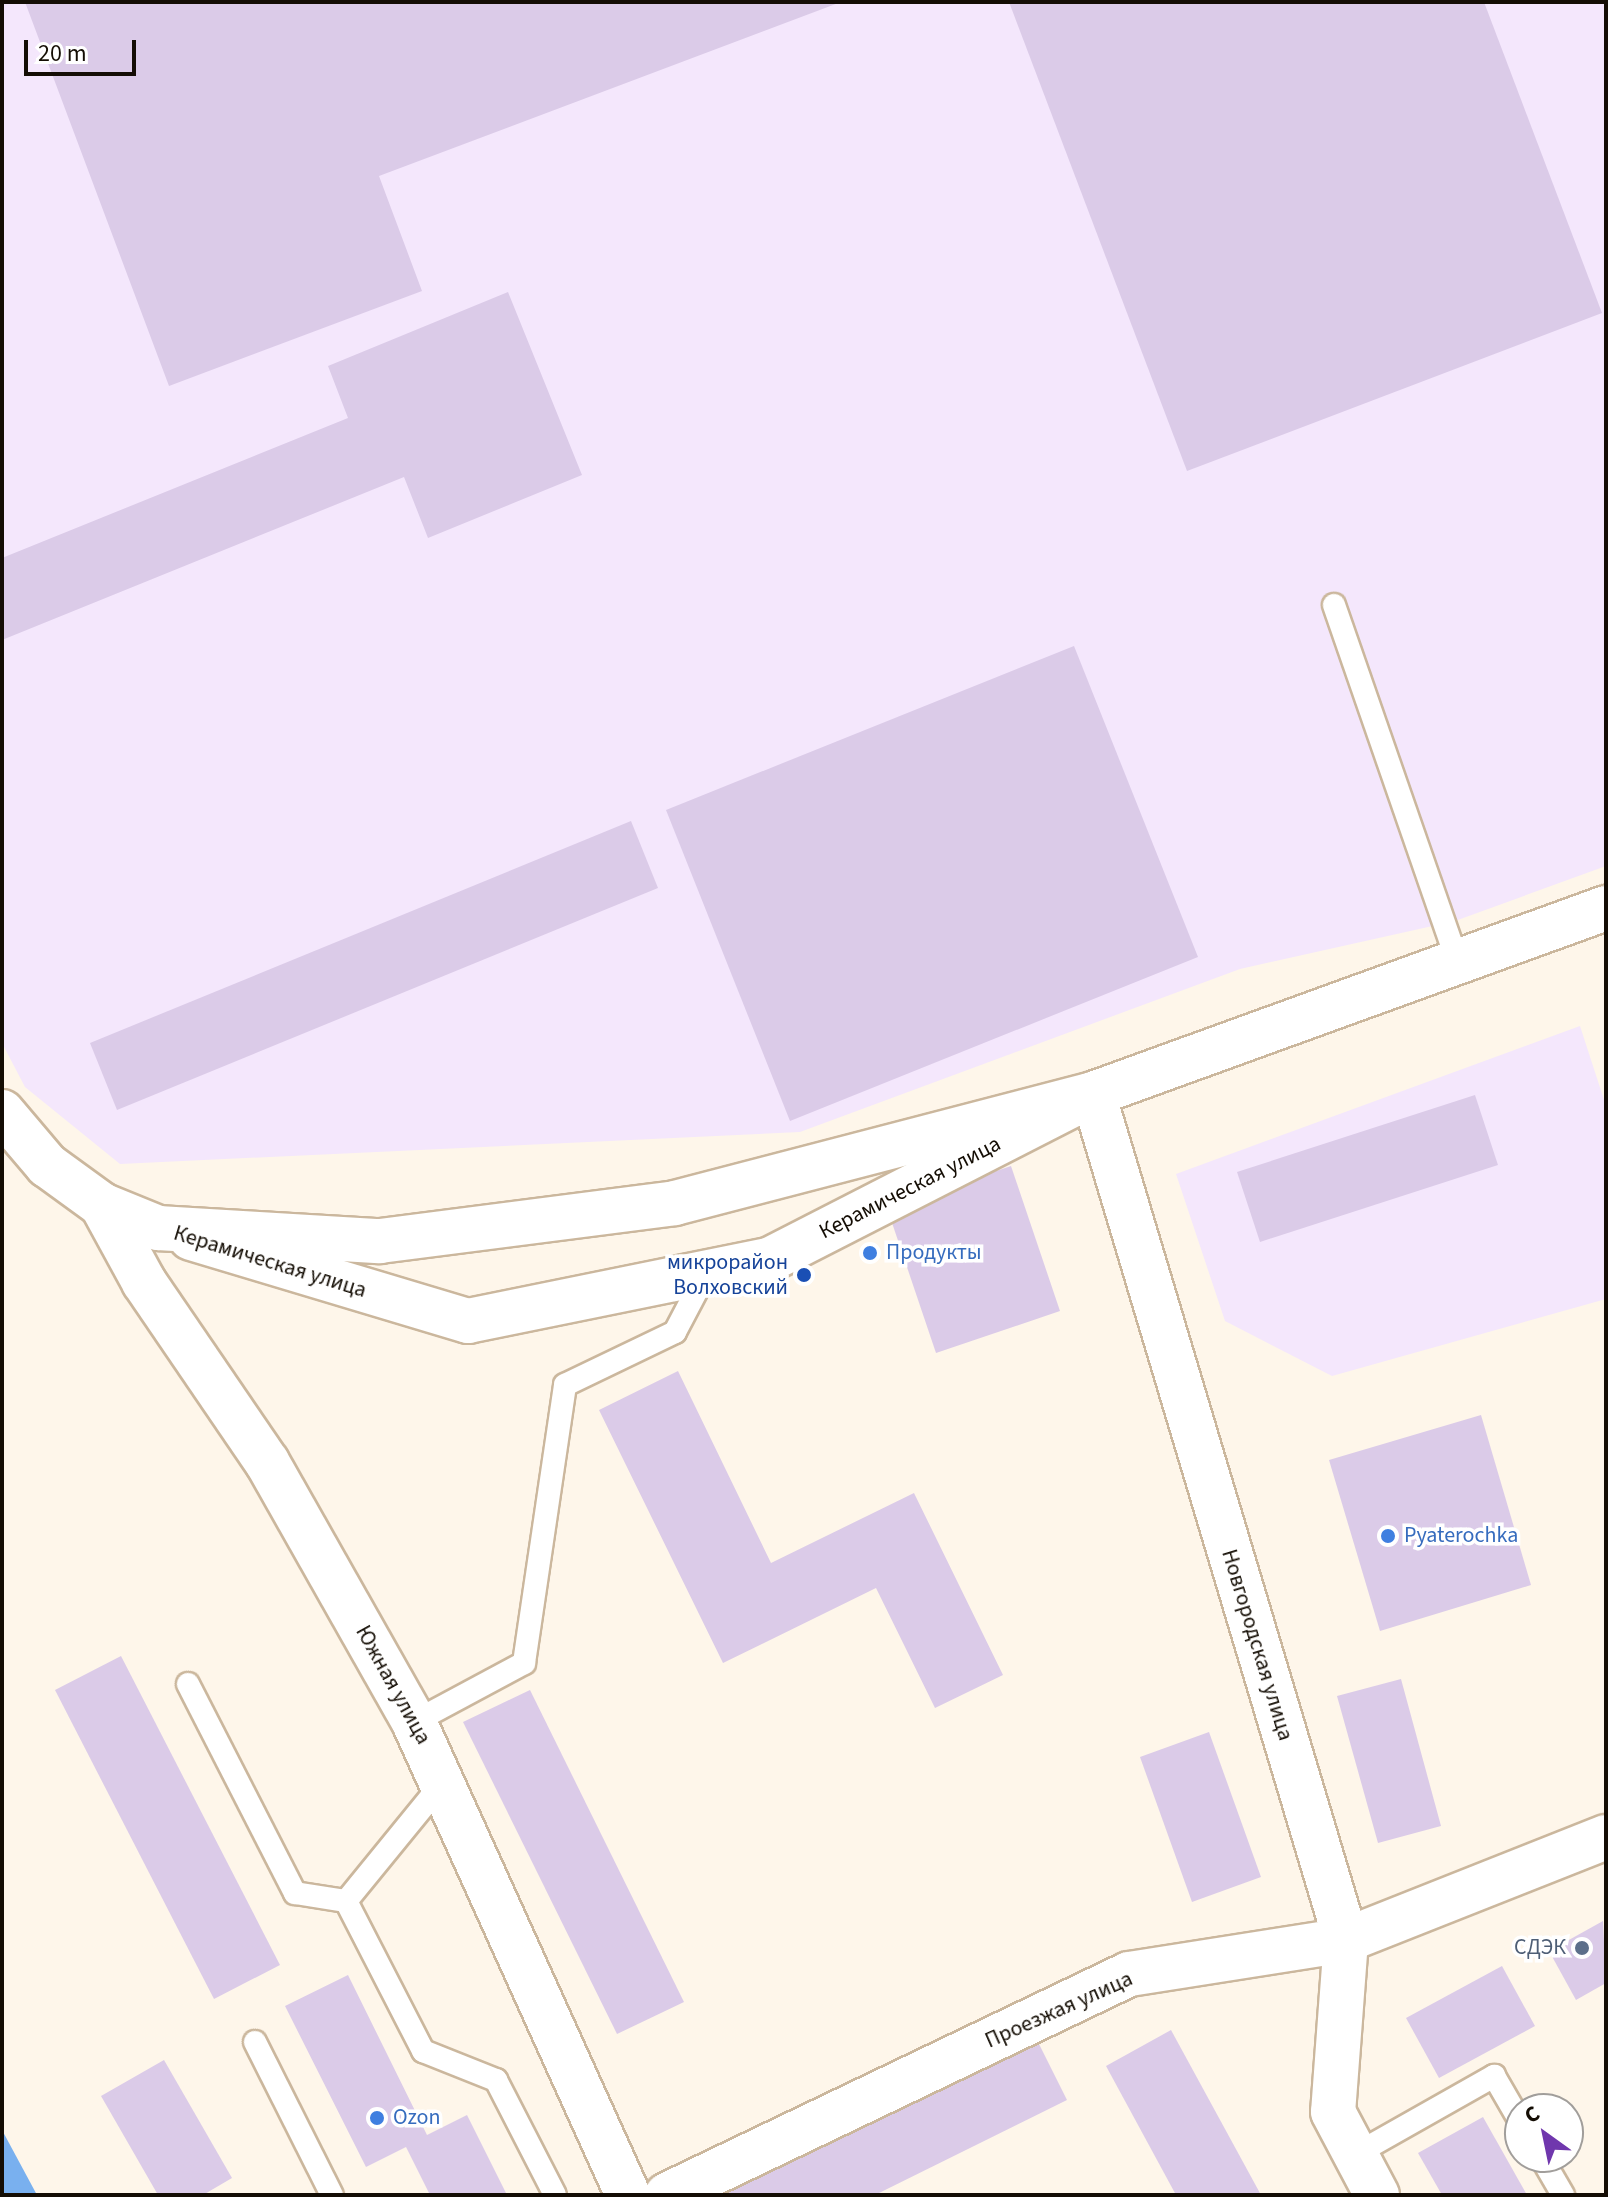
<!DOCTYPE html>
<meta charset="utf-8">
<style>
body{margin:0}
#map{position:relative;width:1608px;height:2197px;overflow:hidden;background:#fef6ea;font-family:"Source Sans 3",sans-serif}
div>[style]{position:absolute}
.industrial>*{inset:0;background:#f4e7fc}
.water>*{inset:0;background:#79b0ef}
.building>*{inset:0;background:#dbcbe8}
.roads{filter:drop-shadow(2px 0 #cbb79d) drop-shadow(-2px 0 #cbb79d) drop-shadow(0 2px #cbb79d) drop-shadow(0 -2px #cbb79d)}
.service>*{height:22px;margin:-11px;padding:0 11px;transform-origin:11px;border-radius:11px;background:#fff}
.minor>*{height:44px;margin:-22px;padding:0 22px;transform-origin:22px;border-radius:22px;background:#fff}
.tertiary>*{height:44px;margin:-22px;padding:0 22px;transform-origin:22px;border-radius:22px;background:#fff}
.dots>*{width:22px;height:22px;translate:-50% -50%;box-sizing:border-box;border:4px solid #fff;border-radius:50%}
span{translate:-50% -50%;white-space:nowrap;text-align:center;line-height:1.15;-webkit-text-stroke:7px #fff;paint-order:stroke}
.street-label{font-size:22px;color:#140d04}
.shop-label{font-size:22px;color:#366cbe}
.left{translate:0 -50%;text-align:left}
.transit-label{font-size:22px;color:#164399}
.right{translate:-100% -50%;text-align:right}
.service-label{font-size:22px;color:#4e5e75}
.frame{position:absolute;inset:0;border:4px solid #140d04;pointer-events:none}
.north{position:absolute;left:1504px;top:2093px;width:80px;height:80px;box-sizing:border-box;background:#fff;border:2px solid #a19e9b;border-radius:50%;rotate:327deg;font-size:22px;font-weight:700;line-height:32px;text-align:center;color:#140d04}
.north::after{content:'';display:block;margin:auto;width:28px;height:36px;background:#7037ad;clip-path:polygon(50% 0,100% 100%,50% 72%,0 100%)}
.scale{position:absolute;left:24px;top:40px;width:112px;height:36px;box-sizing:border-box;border:4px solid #140d04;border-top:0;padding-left:10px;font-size:24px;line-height:28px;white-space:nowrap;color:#140d04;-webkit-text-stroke:6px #fff;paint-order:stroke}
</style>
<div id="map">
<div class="industrial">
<i style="clip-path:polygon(2px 2px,1606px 2px,1606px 866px,1455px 921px,1240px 969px,800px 1132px,120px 1164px,25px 1087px,2px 1043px)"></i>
<i style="clip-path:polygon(1580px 1026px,1606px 1106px,1606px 1299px,1332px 1376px,1225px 1321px,1176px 1174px)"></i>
</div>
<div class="water">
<i style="clip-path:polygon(2px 2130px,37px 2195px,2px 2195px)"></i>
</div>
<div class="building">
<i style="clip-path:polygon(25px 2px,841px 2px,379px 176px,422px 291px,169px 386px)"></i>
<i style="clip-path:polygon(1009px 2px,1484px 2px,1602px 313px,1187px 471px)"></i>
<i style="clip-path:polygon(508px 292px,582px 475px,428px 538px,404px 477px,2px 640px,2px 558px,348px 418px,328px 366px)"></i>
<i style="clip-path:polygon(1074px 646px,1198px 957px,790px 1121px,666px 810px)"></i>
<i style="clip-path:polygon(631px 821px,658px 888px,117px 1110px,90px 1043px)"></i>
<i style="clip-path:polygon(1475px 1095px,1498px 1165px,1260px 1242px,1237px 1172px)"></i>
<i style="clip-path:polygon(1011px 1166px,1060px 1311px,936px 1353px,887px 1208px)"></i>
<i style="clip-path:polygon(678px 1371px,771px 1563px,914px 1493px,1003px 1675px,935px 1708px,876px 1588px,723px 1663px,599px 1410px)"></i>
<i style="clip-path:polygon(1481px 1415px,1531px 1585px,1380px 1631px,1329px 1460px)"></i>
<i style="clip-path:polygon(121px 1656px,280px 1965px,214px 1999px,55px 1690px)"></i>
<i style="clip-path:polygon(1401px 1679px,1441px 1826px,1378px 1843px,1337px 1696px)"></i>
<i style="clip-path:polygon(530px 1690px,684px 2002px,617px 2034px,463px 1722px)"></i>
<i style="clip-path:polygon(1209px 1732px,1261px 1877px,1192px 1902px,1140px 1757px)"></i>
<i style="clip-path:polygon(1603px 1921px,1606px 1983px,1576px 2000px,1549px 1951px)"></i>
<i style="clip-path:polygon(1502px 1966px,1535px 2026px,1439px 2078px,1406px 2018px)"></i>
<i style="clip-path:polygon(348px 1975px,427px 2135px,467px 2115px,507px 2195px,430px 2195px,406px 2147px,366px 2167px,285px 2006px)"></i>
<i style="clip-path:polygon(1171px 2030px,1261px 2195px,1176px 2195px,1106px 2066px)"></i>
<i style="clip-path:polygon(1034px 2034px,1067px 2100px,875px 2195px,725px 2195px,722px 2189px)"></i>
<i style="clip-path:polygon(164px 2060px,232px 2178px,203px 2195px,158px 2195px,101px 2096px)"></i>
<i style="clip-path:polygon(1483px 2117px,1527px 2195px,1442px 2195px,1418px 2153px)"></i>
</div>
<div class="roads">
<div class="service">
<i style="left:1334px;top:605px;width:381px;rotate:70.9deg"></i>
<i style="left:188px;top:1684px;width:235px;rotate:62.9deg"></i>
<i style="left:295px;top:1893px;width:52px;rotate:8.9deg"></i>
<i style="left:414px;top:1722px;width:125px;rotate:-28.2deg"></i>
<i style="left:524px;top:1663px;width:281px;rotate:-81.6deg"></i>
<i style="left:565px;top:1385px;width:122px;rotate:-25.7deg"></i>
<i style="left:675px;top:1332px;width:67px;rotate:-62.3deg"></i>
<i style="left:444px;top:1781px;width:155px;rotate:129.2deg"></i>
<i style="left:346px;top:1901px;width:169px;rotate:62.8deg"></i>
<i style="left:423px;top:2051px;width:79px;rotate:21.7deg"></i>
<i style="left:496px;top:2080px;width:129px;rotate:62.8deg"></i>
<i style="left:255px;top:2042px;width:171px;rotate:63.3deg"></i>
<i style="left:1356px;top:2154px;width:159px;rotate:-29.5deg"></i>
<i style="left:1494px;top:2076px;width:52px;rotate:60deg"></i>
<i style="left:1541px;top:2157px;width:44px;rotate:59.9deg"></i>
</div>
<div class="minor">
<i style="left:102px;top:1205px;width:88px;rotate:61.4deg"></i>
<i style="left:144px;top:1282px;width:218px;rotate:55.7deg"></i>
<i style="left:267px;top:1462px;width:299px;rotate:60.5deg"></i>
<i style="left:414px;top:1722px;width:519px;rotate:65.66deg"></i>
<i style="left:191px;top:1238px;width:289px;rotate:16.7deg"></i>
<i style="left:468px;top:1321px;width:307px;rotate:-11.5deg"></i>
<i style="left:769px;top:1260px;width:364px;rotate:-27.1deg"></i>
<i style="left:1093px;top:1094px;width:883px;rotate:73.35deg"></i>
<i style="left:1346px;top:1940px;width:172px;rotate:94.3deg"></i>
<i style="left:1333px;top:2112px;width:94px;rotate:62.1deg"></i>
<i style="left:667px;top:2195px;width:512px;rotate:-25.56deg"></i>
<i style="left:1129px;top:1974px;width:220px;rotate:-8.9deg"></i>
<i style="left:1346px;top:1940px;width:280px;rotate:-21.6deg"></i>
</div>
<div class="tertiary">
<i style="left:2px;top:1112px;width:70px;rotate:49.7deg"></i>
<i style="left:47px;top:1165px;width:68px;rotate:36deg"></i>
<i style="left:102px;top:1205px;width:61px;rotate:22.3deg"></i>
<i style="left:158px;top:1228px;width:222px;rotate:3.4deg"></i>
<i style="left:380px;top:1241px;width:297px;rotate:-7.3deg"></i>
<i style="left:675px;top:1203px;width:432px;rotate:-14.6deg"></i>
<i style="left:1093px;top:1094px;width:546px;rotate:-19.93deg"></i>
</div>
</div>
<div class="dots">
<i style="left:870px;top:1253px;background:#3f7fe0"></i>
<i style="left:804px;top:1275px;background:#1a4fb4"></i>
<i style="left:1388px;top:1536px;background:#3f7fe0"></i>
<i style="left:1582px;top:1948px;background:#5c6f8a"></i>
<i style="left:377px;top:2118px;background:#3f7fe0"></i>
</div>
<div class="street-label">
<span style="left:910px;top:1188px;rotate:-27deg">Керамическая улица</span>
<span style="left:270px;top:1262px;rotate:17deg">Керамическая улица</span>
<span style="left:1257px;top:1645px;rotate:73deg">Новгородская улица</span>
<span style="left:393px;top:1685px;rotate:61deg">Южная улица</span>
<span style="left:1059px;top:2010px;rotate:-24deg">Проезжая улица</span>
</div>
<div class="shop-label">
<span class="left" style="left:886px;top:1253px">Продукты</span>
<span class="left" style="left:1404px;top:1536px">Pyaterochka</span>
<span class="left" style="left:393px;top:2118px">Ozon</span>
</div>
<div class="transit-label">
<span class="right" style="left:788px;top:1275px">микрорайон<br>Волховский</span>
</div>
<div class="service-label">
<span class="right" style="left:1566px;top:1948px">СДЭК</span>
</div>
<div class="frame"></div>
<div class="north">С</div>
<div class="scale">20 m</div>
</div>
